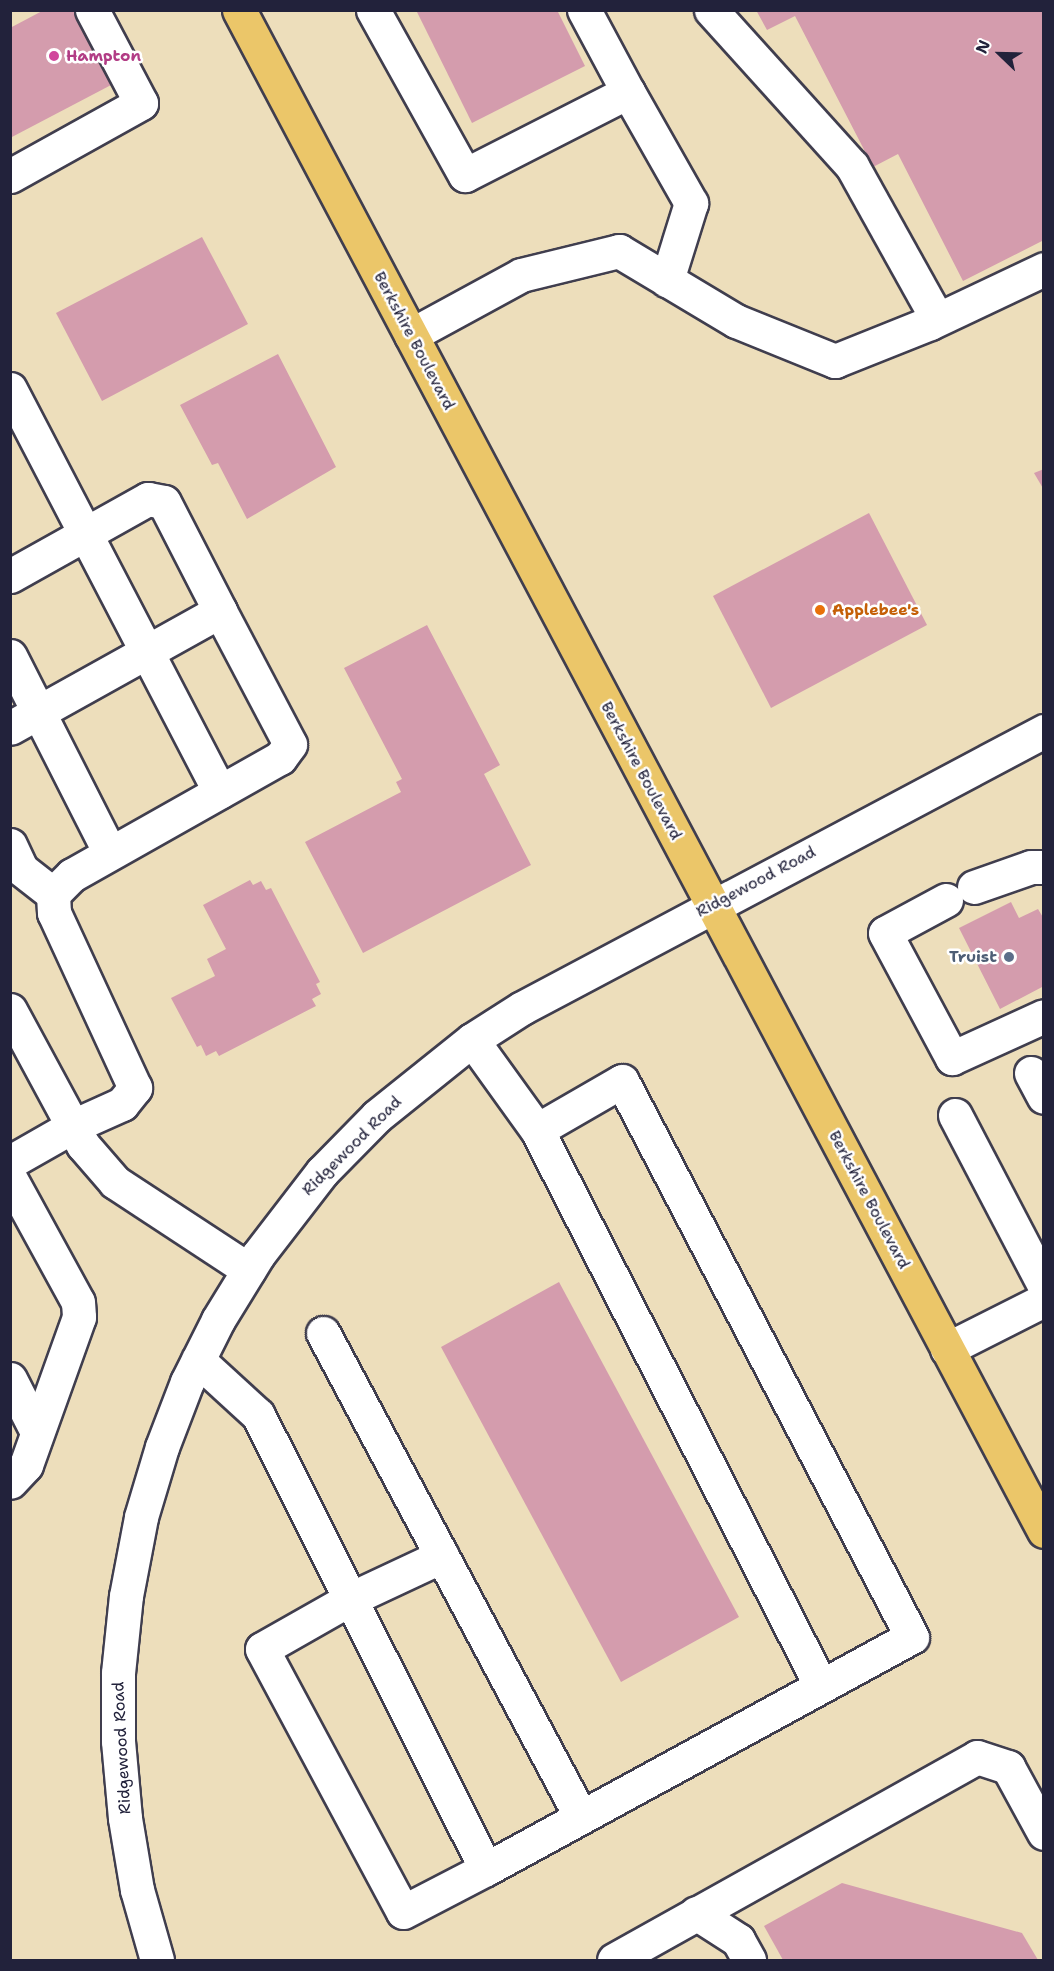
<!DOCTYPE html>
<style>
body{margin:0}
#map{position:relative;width:1054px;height:1971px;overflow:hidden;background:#eddebb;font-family:"Shantell Sans",sans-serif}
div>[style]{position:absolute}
.building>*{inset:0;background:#d49cad}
.roads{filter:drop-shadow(2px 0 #403e4e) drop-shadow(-2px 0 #403e4e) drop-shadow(0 2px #403e4e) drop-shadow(0 -2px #403e4e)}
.minor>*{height:33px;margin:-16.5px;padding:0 16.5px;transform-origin:16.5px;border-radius:16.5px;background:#fff}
.major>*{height:33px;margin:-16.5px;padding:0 16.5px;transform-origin:16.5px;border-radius:16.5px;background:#ebc669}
.dots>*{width:16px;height:16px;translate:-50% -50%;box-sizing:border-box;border:3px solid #fff;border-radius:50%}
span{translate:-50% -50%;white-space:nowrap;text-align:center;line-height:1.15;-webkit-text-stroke:5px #fff;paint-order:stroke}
.hotel-label{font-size:16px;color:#b23c85;font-weight:700}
.left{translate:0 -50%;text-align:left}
.street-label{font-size:16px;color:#22223b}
.food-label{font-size:16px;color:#c56008;font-weight:700}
.service-label{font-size:16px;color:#4e5e75;font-weight:700}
.right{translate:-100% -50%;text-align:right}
.frame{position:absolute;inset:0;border:12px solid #22223b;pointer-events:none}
.north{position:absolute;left:970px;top:24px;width:60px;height:60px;-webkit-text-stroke:4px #fff;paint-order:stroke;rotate:293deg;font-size:16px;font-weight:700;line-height:24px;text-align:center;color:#22223b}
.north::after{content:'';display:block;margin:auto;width:21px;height:27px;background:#22223b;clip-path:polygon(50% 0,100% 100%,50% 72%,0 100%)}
</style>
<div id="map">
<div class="building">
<i style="clip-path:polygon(44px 10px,74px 10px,113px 84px,10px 138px,10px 28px)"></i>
<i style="clip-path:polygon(416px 10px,557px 10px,585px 66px,472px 123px)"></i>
<i style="clip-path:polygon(756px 10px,1044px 10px,1044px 240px,963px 281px,898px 154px,873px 167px,795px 16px,767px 30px)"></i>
<i style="clip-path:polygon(202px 237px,248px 324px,102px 401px,56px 313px)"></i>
<i style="clip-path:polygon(278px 354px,336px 467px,247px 519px,218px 463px,212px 465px,180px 405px)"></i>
<i style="clip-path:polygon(1044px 469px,1044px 490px,1034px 473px)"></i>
<i style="clip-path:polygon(869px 513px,927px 625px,771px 708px,713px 596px)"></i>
<i style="clip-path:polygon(427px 625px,500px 765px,484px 774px,531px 865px,363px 953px,305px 842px,401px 792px,396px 782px,402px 779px,344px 668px)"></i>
<i style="clip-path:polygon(250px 880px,253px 885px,261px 881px,266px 890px,271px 888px,320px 982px,316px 984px,321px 994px,312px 999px,316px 1006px,219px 1056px,216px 1051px,206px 1056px,201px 1045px,197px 1047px,171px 998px,215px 976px,207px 959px,226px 949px,203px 905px)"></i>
<i style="clip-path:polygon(1011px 902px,1019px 918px,1038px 909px,1044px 919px,1044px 986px,1000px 1009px,959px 928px)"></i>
<i style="clip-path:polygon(559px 1282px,739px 1617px,621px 1682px,441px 1347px)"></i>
<i style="clip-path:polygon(842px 1883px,1022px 1933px,1038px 1960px,783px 1960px,764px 1926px)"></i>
</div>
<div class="roads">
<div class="minor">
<i style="left:373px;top:10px;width:189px;rotate:60.9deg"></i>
<i style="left:465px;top:175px;width:183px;rotate:-27deg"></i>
<i style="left:628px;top:92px;width:128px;rotate:60.4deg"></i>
<i style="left:691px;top:203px;width:81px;rotate:107.3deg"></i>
<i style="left:584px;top:10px;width:93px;rotate:61.8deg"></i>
<i style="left:711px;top:10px;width:210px;rotate:47.9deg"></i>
<i style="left:852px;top:166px;width:175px;rotate:60.9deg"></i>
<i style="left:10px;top:176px;width:150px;rotate:-29.1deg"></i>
<i style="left:141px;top:103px;width:105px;rotate:-117.8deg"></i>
<i style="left:411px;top:335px;width:125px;rotate:-28.6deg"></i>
<i style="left:521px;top:275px;width:101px;rotate:-13.8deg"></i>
<i style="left:619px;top:251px;width:136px;rotate:30.9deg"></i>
<i style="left:736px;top:321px;width:107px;rotate:22deg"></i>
<i style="left:835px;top:361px;width:102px;rotate:-21.8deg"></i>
<i style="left:930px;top:323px;width:126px;rotate:-25.3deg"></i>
<i style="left:10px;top:389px;width:454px;rotate:62.5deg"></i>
<i style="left:10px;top:576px;width:158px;rotate:-29.2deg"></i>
<i style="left:148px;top:499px;width:16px;rotate:11deg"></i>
<i style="left:164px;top:502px;width:123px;rotate:62.8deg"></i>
<i style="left:220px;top:611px;width:240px;rotate:150.9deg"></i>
<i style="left:10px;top:656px;width:221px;rotate:63.1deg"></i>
<i style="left:10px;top:845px;width:26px;rotate:65deg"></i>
<i style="left:21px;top:869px;width:41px;rotate:38deg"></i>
<i style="left:974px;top:887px;width:60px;rotate:-19.3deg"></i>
<i style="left:1031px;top:867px;width:13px"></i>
<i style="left:946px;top:900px;width:69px;rotate:151.6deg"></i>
<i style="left:885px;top:933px;width:142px;rotate:61.8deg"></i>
<i style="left:952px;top:1058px;width:101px;rotate:-24.5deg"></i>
<i style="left:10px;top:1010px;width:153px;rotate:61.6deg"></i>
<i style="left:83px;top:1145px;width:49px;rotate:49.1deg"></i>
<i style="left:115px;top:1182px;width:160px;rotate:33.3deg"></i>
<i style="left:1031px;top:1073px;width:27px;rotate:62deg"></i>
<i style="left:955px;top:1115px;width:192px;rotate:62.4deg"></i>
<i style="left:537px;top:1130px;width:624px;rotate:62.94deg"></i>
<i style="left:10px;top:1162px;width:73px;rotate:-29.7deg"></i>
<i style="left:73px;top:1126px;width:54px;rotate:-24.2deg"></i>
<i style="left:122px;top:1104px;width:21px;rotate:-51deg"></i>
<i style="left:135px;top:1088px;width:193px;rotate:-114.8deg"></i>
<i style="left:54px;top:913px;width:19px;rotate:-93deg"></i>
<i style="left:53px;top:894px;width:27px;rotate:-45deg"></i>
<i style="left:72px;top:875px;width:239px;rotate:-29.4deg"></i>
<i style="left:280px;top:758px;width:17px;rotate:-54deg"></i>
<i style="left:290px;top:744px;width:150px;rotate:-117.8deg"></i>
<i style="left:10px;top:1178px;width:141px;rotate:61.3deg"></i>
<i style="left:78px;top:1302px;width:15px;rotate:86deg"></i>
<i style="left:79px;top:1317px;width:157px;rotate:109.7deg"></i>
<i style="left:26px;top:1465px;width:23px;rotate:133deg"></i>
<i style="left:323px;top:1333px;width:548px;rotate:61.94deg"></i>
<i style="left:947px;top:1349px;width:109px;rotate:-26.8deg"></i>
<i style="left:198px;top:1360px;width:81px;rotate:42.5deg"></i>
<i style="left:258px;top:1415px;width:508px;rotate:63.33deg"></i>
<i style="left:486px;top:1869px;width:485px;rotate:-28.6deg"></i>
<i style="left:912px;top:1637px;width:627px;rotate:-117.55deg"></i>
<i style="left:622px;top:1081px;width:98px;rotate:150deg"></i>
<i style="left:537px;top:1130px;width:111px;rotate:-125.8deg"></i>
<i style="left:10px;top:1379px;width:59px;rotate:63deg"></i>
<i style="left:442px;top:1556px;width:102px;rotate:154.9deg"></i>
<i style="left:350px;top:1599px;width:101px;rotate:150.4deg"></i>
<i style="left:262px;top:1649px;width:298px;rotate:61.8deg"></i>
<i style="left:403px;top:1912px;width:93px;rotate:-27.4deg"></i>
<i style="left:696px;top:1913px;width:50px;rotate:32.7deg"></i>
<i style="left:738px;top:1940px;width:23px;rotate:61deg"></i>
<i style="left:157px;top:1960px;width:73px;rotate:-105.9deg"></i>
<i style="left:137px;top:1890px;width:73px;rotate:-99.5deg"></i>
<i style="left:125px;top:1818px;width:77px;rotate:-95.2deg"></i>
<i style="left:118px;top:1741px;width:68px;rotate:-90deg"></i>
<i style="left:118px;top:1673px;width:77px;rotate:-84.1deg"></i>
<i style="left:126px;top:1596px;width:80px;rotate:-79.2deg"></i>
<i style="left:141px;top:1517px;width:73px;rotate:-73.3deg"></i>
<i style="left:162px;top:1447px;width:70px;rotate:-69deg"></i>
<i style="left:187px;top:1382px;width:69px;rotate:-63.4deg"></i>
<i style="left:218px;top:1320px;width:76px;rotate:-58.4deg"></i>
<i style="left:258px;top:1255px;width:105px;rotate:-52.4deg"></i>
<i style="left:322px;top:1172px;width:78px;rotate:-45.5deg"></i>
<i style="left:377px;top:1116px;width:122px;rotate:-38.7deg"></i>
<i style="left:472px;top:1040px;width:59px;rotate:-32.6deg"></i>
<i style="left:522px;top:1008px;width:591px;rotate:-27.95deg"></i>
<i style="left:614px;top:1960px;width:416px;rotate:-29.2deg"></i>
<i style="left:977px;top:1757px;width:33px;rotate:18deg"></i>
<i style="left:1008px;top:1767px;width:75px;rotate:61.4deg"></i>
</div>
<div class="major">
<i style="left:239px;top:10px;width:1721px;rotate:62.11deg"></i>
</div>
</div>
<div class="dots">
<i style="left:54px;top:56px;background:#d1479c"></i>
<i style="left:820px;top:610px;background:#e8710a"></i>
<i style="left:1009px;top:957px;background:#5c6f8a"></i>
</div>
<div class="hotel-label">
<span class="left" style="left:66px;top:56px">Hampton</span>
</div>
<div class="street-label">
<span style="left:414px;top:341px;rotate:62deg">Berkshire Boulevard</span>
<span style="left:641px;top:771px;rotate:62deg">Berkshire Boulevard</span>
<span style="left:756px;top:882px;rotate:-28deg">Ridgewood Road</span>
<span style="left:352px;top:1146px;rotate:-45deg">Ridgewood Road</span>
<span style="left:869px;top:1200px;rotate:62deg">Berkshire Boulevard</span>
<span style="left:122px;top:1748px;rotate:-93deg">Ridgewood Road</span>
</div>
<div class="food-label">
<span class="left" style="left:832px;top:610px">Applebee's</span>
</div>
<div class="service-label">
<span class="right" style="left:997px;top:957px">Truist</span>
</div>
<div class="frame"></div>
<div class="north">N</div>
</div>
